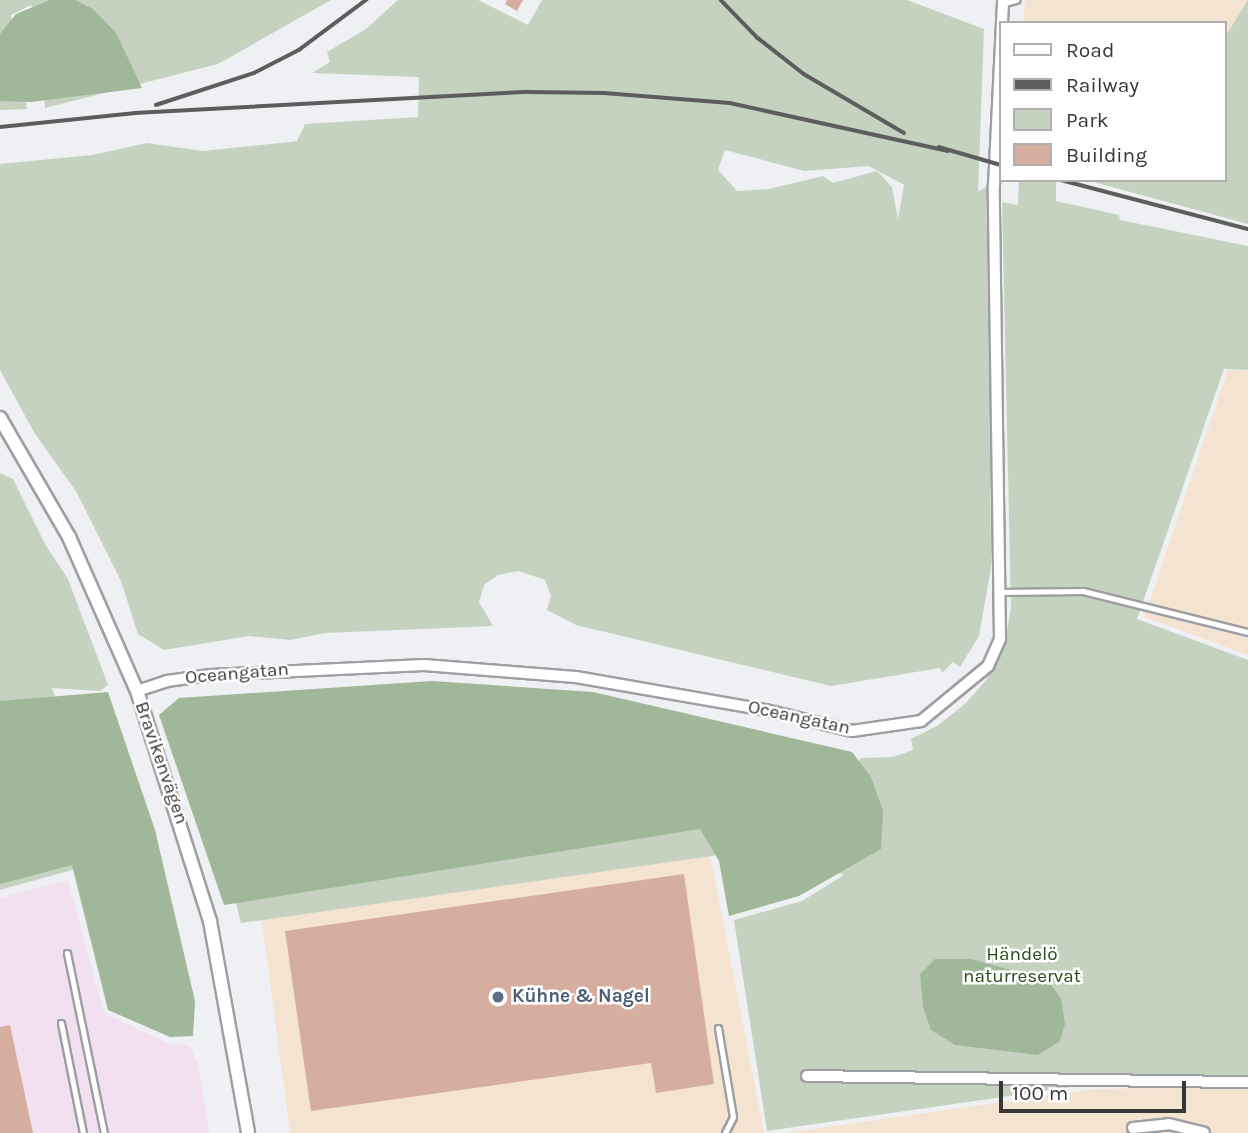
<!DOCTYPE html>
<meta charset="utf-8">
<style>
body{margin:0}
#map{position:relative;width:1248px;height:1133px;overflow:hidden;background:#eff0f3;font-family:Karla,sans-serif}
div>[style]{position:absolute}
.commercial>*{inset:0;background:#f2e0f1}
.industrial>*{inset:0;background:#f5e3d2}
.green>*{inset:0;background:#c4d2bf}
.forest>*{inset:0;background:#a0b799}
.building>*{inset:0;background:#d5aea0}
.roads{filter:drop-shadow(2px 0 #9e9fa2) drop-shadow(-2px 0 #9e9fa2) drop-shadow(0 2px #9e9fa2) drop-shadow(0 -2px #9e9fa2)}
.service>*{height:5px;margin:-2.5px;padding:0 2.5px;transform-origin:2.5px;border-radius:2.5px;background:#fff}
.minor>*{height:10px;margin:-5px;padding:0 5px;transform-origin:5px;border-radius:5px;background:#fff}
.tertiary>*{height:12px;margin:-6px;padding:0 6px;transform-origin:6px;border-radius:6px;background:#fff}
.rail>*{height:3.5px;margin:-1.75px;padding:0 1.75px;transform-origin:1.75px;border-radius:1.75px;background:#5d5d5e}
.dots>*{width:19px;height:19px;translate:-50% -50%;box-sizing:border-box;border:4px solid #fff;border-radius:50%}
span{translate:-50% -50%;white-space:nowrap;text-align:center;line-height:1.15;-webkit-text-stroke:5px #fff;paint-order:stroke}
.street-label{font-size:19px;color:#373738}
.park-label{font-size:19px;color:#28491c}
.service-label{font-size:19px;color:#4e5e75;font-weight:700}
.left{translate:0 -50%;text-align:left}
.legend{position:absolute;left:999px;top:21px;width:228px;height:161px;box-sizing:border-box;background:#fff;border:2px solid #afafaf;margin:0;padding:9px 12px;list-style:none;font-size:21px;color:#373738}
.legend li{display:flex;align-items:center;gap:14px;height:35px}
.legend b{width:35px;border:2px solid #afafaf}
.scale{position:absolute;left:999px;top:1081px;width:187px;height:32px;box-sizing:border-box;border:4px solid #373738;border-top:0;padding-left:9px;font-size:21px;line-height:24px;white-space:nowrap;color:#373738;-webkit-text-stroke:5px #fff;paint-order:stroke}
</style>
<div id="map">
<div class="commercial">
<i style="clip-path:polygon(68px 880px,104px 1013px,168px 1043px,190px 1046px,199px 1067px,209px 1133px,0 1133px,0 898px)"></i>
</div>
<div class="industrial">
<i style="clip-path:polygon(1025px 0,1248px 0,1248px 32px,1225px 62px,1225px 23px,1023px 23px)"></i>
<i style="clip-path:polygon(1228px 370px,1248px 371px,1248px 655px,1144px 617px)"></i>
<i style="clip-path:polygon(701px 837px,712px 864px,764px 1133px,290px 1133px,260px 907px)"></i>
<i style="clip-path:polygon(1248px 1087px,1248px 1133px,784px 1133px,1094px 1089px)"></i>
</div>
<div class="green">
<i style="clip-path:polygon(0 0,331px 0,218px 64px,45px 108px,40px 32px,31px 5px,11px 15px,27px 109px,0 110px)"></i>
<i style="clip-path:polygon(evenodd,398px 0,478px 0,528px 25px,542px 0,907px 0,984px 29px,978px 192px,989px 185px,991px 568px,979px 636px,960px 667px,953px 662px,942px 673px,940px 668px,831px 686px,576px 625px,547px 610px,551px 596px,545px 580px,519px 571px,498px 575px,484px 585px,479px 602px,493px 626px,325px 633px,291px 640px,249px 636px,164px 650px,138px 634px,121px 581px,76px 491px,35px 434px,0 370px,0 164px,92px 155px,147px 143px,202px 151px,290px 142px,297px 141px,305px 124px,418px 117px,419px 77px,312px 73px,330px 62px,327px 52px,366px 29px,398px 0,725px 150px,804px 171px,869px 166px,904px 185px,898px 219px,892px 187px,877px 171px,833px 183px,823px 176px,769px 189px,737px 191px,718px 170px,725px 150px)"></i>
<i style="clip-path:polygon(1248px 0,1248px 224px,1086px 180px,1225px 180px,1225px 37px)"></i>
<i style="clip-path:polygon(1019px 180px,1056px 180px,1056px 201px,1119px 215px,1120px 220px,1248px 246px,1248px 370px,1224px 369px,1137px 619px,1248px 660px,1248px 1084px,1093px 1084px,767px 1131px,734px 920px,802px 901px,844px 875px,774px 847px,241px 923px,188px 713px,848px 776px,861px 758px,893px 757px,913px 750px,911px 739px,937px 726px,965px 704px,987px 679px,1005px 641px,1011px 608px,1002px 202px,1018px 205px)"></i>
<i style="clip-path:polygon(0 473px,13px 479px,46px 546px,68px 579px,108px 685px,100px 691px,52px 688px,115px 858px,0 890px)"></i>
</div>
<div class="forest">
<i style="clip-path:polygon(50px 0,75px 0,93px 9px,116px 33px,142px 88px,31px 102px,0 101px,0 34px,16px 14px)"></i>
<i style="clip-path:polygon(432px 681px,593px 692px,852px 752px,871px 777px,883px 811px,881px 849px,799px 896px,729px 916px,719px 861px,700px 829px,224px 905px,159px 715px,179px 698px)"></i>
<i style="clip-path:polygon(108px 692px,155px 830px,195px 1001px,193px 1036px,170px 1037px,108px 1010px,72px 865px,0 884px,0 701px)"></i>
<i style="clip-path:polygon(935px 959px,971px 959px,1047px 980px,1061px 998px,1065px 1024px,1060px 1041px,1038px 1055px,955px 1045px,931px 1030px,923px 1007px,920px 974px)"></i>
</div>
<div class="building">
<i style="clip-path:polygon(507px 0,523px 0,517px 11px,505px 4px)"></i>
<i style="clip-path:polygon(684px 874px,714px 1084px,656px 1093px,651px 1063px,311px 1111px,285px 931px)"></i>
<i style="clip-path:polygon(10px 1025px,33px 1133px,0 1133px,0 1027px)"></i>
</div>
<div class="roads">
<div class="service">
<i style="left:1002px;top:4px;width:15px;rotate:-16deg"></i>
<i style="left:1000px;top:592px;width:83px;rotate:-0.7deg"></i>
<i style="left:1083px;top:591px;width:170px;rotate:14deg"></i>
<i style="left:67px;top:953px;width:184px;rotate:78.4deg"></i>
<i style="left:61px;top:1023px;width:112px;rotate:78.7deg"></i>
<i style="left:718px;top:1028px;width:90px;rotate:80.4deg"></i>
<i style="left:733px;top:1117px;width:18px;rotate:117deg"></i>
</div>
<div class="minor">
<i style="left:137px;top:691px;width:32px;rotate:-18deg"></i>
<i style="left:167px;top:681px;width:44px;rotate:-7.8deg"></i>
<i style="left:211px;top:675px;width:213px;rotate:-2.7deg"></i>
<i style="left:424px;top:665px;width:152px;rotate:4.5deg"></i>
<i style="left:576px;top:677px;width:193px;rotate:9.9deg"></i>
<i style="left:766px;top:710px;width:89px;rotate:13.7deg"></i>
<i style="left:852px;top:731px;width:70px;rotate:-8.2deg"></i>
<i style="left:921px;top:721px;width:87px;rotate:-39.4deg"></i>
<i style="left:988px;top:666px;width:30px;rotate:-66deg"></i>
<i style="left:1000px;top:639px;width:453px;rotate:-90.8deg"></i>
<i style="left:994px;top:186px;width:186px;rotate:-87.2deg"></i>
<i style="left:807px;top:1076px;width:441px;rotate:0.8deg"></i>
<i style="left:1133px;top:1128px;width:36px;rotate:-6deg"></i>
<i style="left:1169px;top:1124px;width:36px;rotate:14deg"></i>
</div>
<div class="tertiary">
<i style="left:0;top:418px;width:138px;rotate:59.9deg"></i>
<i style="left:69px;top:537px;width:168px;rotate:66.2deg"></i>
<i style="left:137px;top:691px;width:241px;rotate:72.4deg"></i>
<i style="left:210px;top:921px;width:215px;rotate:79.8deg"></i>
</div>
</div>
<div class="rail">
<i style="left:721px;top:0;width:53px;rotate:45.8deg"></i>
<i style="left:758px;top:38px;width:58px;rotate:38deg"></i>
<i style="left:804px;top:74px;width:116px;rotate:30.5deg"></i>
<i style="left:156px;top:105px;width:103px;rotate:-18.1deg"></i>
<i style="left:254px;top:73px;width:51px;rotate:-27.1deg"></i>
<i style="left:299px;top:50px;width:84px;rotate:-36.7deg"></i>
<i style="left:0;top:127px;width:136px;rotate:-5.9deg"></i>
<i style="left:135px;top:113px;width:394px;rotate:-3.1deg"></i>
<i style="left:528px;top:92px;width:76px;rotate:0.8deg"></i>
<i style="left:604px;top:93px;width:126px;rotate:4.5deg"></i>
<i style="left:730px;top:103px;width:223px;rotate:12.4deg"></i>
<i style="left:939px;top:147px;width:65px;rotate:16.2deg"></i>
<i style="left:1061px;top:180px;width:193px;rotate:14.7deg"></i>
</div>
<div class="dots">
<i style="left:498px;top:997px;background:#5c6f8a"></i>
</div>
<div class="street-label">
<span style="left:237px;top:674px;rotate:-5deg">Oceangatan</span>
<span style="left:799px;top:718px;rotate:12deg">Oceangatan</span>
<span style="left:161px;top:763px;rotate:71deg">Bravikenvägen</span>
</div>
<div class="park-label">
<span style="left:1022px;top:966px">Händelö<br>naturreservat</span>
</div>
<div class="service-label">
<span class="left" style="left:512px;top:997px">Kühne &amp; Nagel</span>
</div>
<ul class="legend">
<li><b style="height:9px;background:#fff"></b>Road</li>
<li><b style="height:9px;background:#5d5d5e"></b>Railway</li>
<li><b style="height:19px;background:#c4d2bf"></b>Park</li>
<li><b style="height:19px;background:#d5aea0"></b>Building</li>
</ul>
<div class="scale">100 m</div>
</div>
